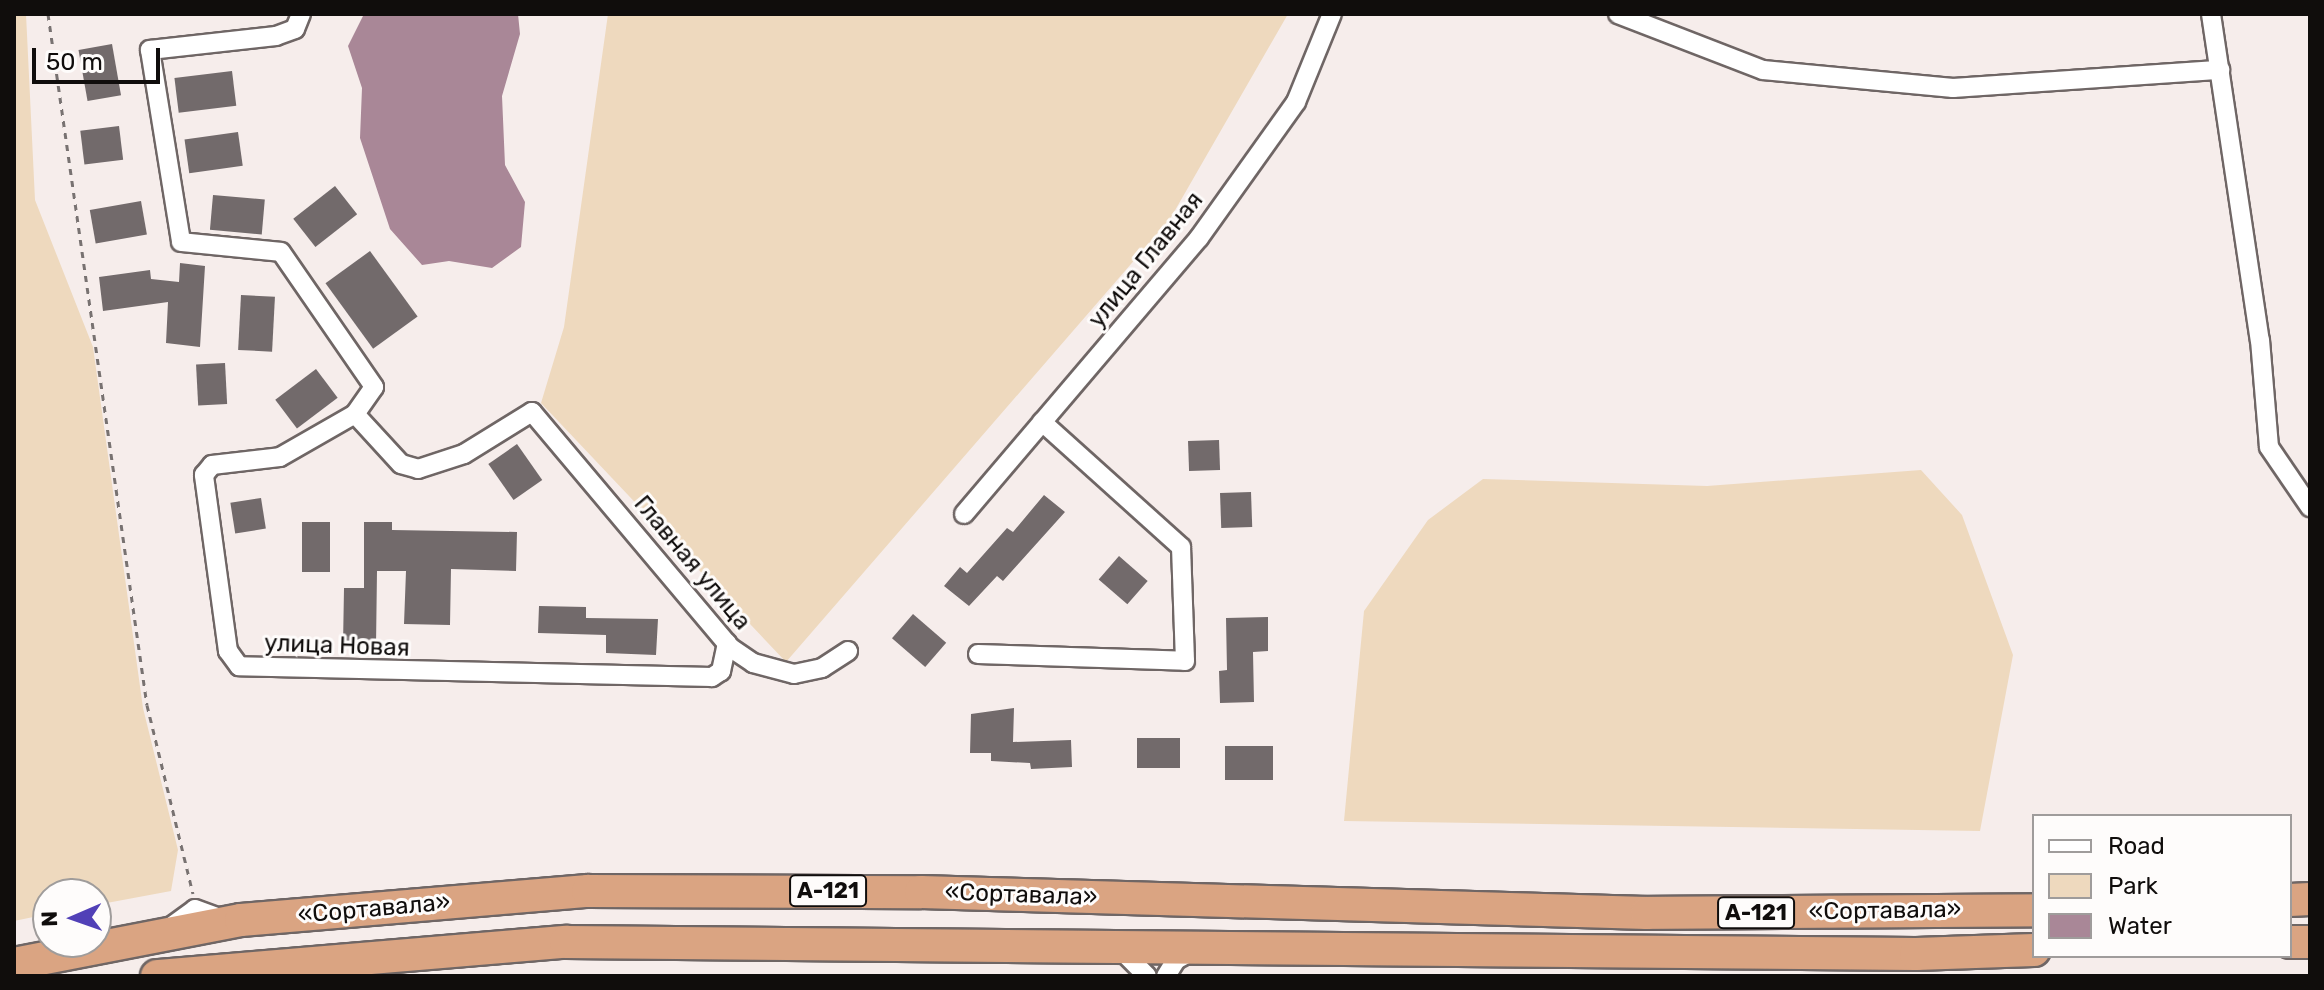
<!DOCTYPE html>
<html>
<head>
<meta charset="utf-8">
<style>
	body { margin:0 }
	#map { position:relative; width:2324px; height:990px; overflow:hidden; background:#f6edeb; font-family:Rubik,sans-serif }
	div>[style] { position:absolute }
	.green>* { inset:0; background:#eed9be }
	.water>* { inset:0; background:#a98797 }
	.building>* { inset:0; background:#726a6b; transform-origin:0 0 }
	.path>* { height:3px; margin-top:-1.5px; transform-origin:0; background:repeating-linear-gradient(90deg,#787271 0 6px,transparent 0 12px) }
	.roads { filter:drop-shadow(2px 0 #6f6665) drop-shadow(-2px 0 #6f6665) drop-shadow(0 2px #6f6665) drop-shadow(0 -2px #6f6665) }
	.minor>* { height:18px; margin:-9px; padding:0 9px; transform-origin:9px; border-radius:9px; background:#fff }
	.trunk>* { height:32px; margin:-16px; padding:0 16px; transform-origin:16px; border-radius:16px; background:#daa482 }
	span { translate:-50% -50%; white-space:nowrap; text-align:center; line-height:1.15; -webkit-text-stroke:6px #fefcfb; paint-order:stroke }
	.shield-label span { padding:2px 6px; background:#fefcfb; border:2px solid; border-radius:6px; -webkit-text-stroke-width:0 }
	.shield-label { font-size:22px; color:#100d0c; font-weight:700 }
	.street-label { font-size:24px; color:#100d0c }
	.frame { position:absolute; inset:0; border:16px solid #100d0c; pointer-events:none }
	.legend { position:absolute; left:2032px; top:814px; width:260px; height:144px; box-sizing:border-box; background:#fefcfb; border:2px solid #9f9c9b; margin:0; padding:10px 14px; list-style:none; font-size:24px; color:#100d0c }
	.legend li { display:flex; align-items:center; gap:16px; height:40px }
	.legend b { width:40px; border:2px solid #9f9c9b }
	.north { position:absolute; left:32px; top:878px; width:80px; height:80px; box-sizing:border-box; background:#fefcfb; border:2px solid #9f9c9b; border-radius:50%; rotate:268deg; font-size:22px; font-weight:700; line-height:32px; text-align:center; color:#100d0c }
	.north::after { content:''; display:block; margin:auto; width:28px; height:36px; background:#5140b7; clip-path:polygon(50% 0,100% 100%,50% 72%,0 100%) }
	.scale { position:absolute; left:32px; top:48px; width:128px; height:36px; box-sizing:border-box; border:4px solid #100d0c; border-top:0; padding-left:10px; font-size:24px; line-height:28px; white-space:nowrap; color:#100d0c; -webkit-text-stroke:6px #fefcfb; paint-order:stroke }
</style>
</head>
<body>
<div id="map">
	<div class="green">
		<div style="clip-path:polygon(14px 14px,26px 14px,35px 200px,93px 347px,143px 708px,178px 850px,171px 891px,96px 905px,96px 894px,48px 894px,48px 914px,14px 921px)"></div>
		<div style="clip-path:polygon(608px 14px,1288px 14px,1170px 219px,786px 662px,541px 403px,564px 327px)"></div>
		<div style="clip-path:polygon(1921px 470px,1962px 515px,2013px 655px,1980px 831px,1344px 821px,1364px 611px,1428px 520px,1483px 479px,1707px 486px)"></div>
	</div>
	<div class="water">
		<div style="clip-path:polygon(364px 14px,518px 14px,520px 34px,502px 96px,505px 165px,525px 202px,521px 247px,492px 268px,449px 261px,422px 265px,390px 229px,360px 138px,362px 88px,348px 46px)"></div>
	</div>
	<div class="building">
		<div style="left:112px;top:44px;width:52px;height:34px;rotate:80deg"></div>
		<div style="left:232px;top:71px;width:35px;height:58px;rotate:83deg"></div>
		<div style="left:119px;top:126px;width:34px;height:39px;rotate:83deg"></div>
		<div style="left:238px;top:132px;width:34px;height:54px;rotate:82deg"></div>
		<div style="left:335px;top:186px;width:36px;height:53px;rotate:52deg"></div>
		<div style="left:213px;top:195px;width:52px;height:35px;rotate:5deg"></div>
		<div style="left:141px;top:201px;width:34px;height:52px;rotate:80deg"></div>
		<div style="left:370px;top:251px;width:81px;height:55px;rotate:54deg"></div>
		<div style="clip-path:polygon(180px 263px,205px 266px,200px 347px,166px 343px,168px 302px,103px 311px,99px 277px,150px 270px,151px 279px,179px 282px)"></div>
		<div style="left:241px;top:295px;width:34px;height:55px;rotate:3deg"></div>
		<div style="left:225px;top:363px;width:41px;height:29px;rotate:87deg"></div>
		<div style="left:316px;top:369px;width:36px;height:51px;rotate:53deg"></div>
		<div style="left:1219px;top:440px;width:30px;height:31px;rotate:88deg"></div>
		<div style="left:517px;top:444px;width:44px;height:35px;rotate:55deg"></div>
		<div style="left:1251px;top:492px;width:35px;height:31px;rotate:88deg"></div>
		<div style="clip-path:polygon(1044px 495px,1065px 512px,1003px 581px,997px 576px,969px 606px,944px 586px,960px 567px,967px 573px,1007px 528px,1013px 532px)"></div>
		<div style="left:261px;top:498px;width:31px;height:31px;rotate:81deg"></div>
		<div style="left:302px;top:522px;width:28px;height:50px"></div>
		<div style="clip-path:polygon(364px 522px,392px 522px,392px 530px,517px 532px,516px 571px,451px 569px,450px 625px,404px 624px,406px 571px,377px 571px,376px 646px,343px 645px,344px 588px,364px 588px)"></div>
		<div style="left:1119px;top:556px;width:38px;height:31px;rotate:41deg"></div>
		<div style="clip-path:polygon(539px 606px,586px 607px,586px 618px,658px 619px,656px 655px,606px 653px,606px 635px,538px 633px)"></div>
		<div style="left:913px;top:614px;width:44px;height:32px;rotate:41deg"></div>
		<div style="clip-path:polygon(1268px 617px,1268px 651px,1253px 652px,1254px 702px,1220px 703px,1219px 671px,1227px 670px,1226px 618px)"></div>
		<div style="clip-path:polygon(1014px 708px,1013px 742px,1071px 740px,1072px 767px,1031px 769px,1030px 763px,991px 761px,991px 753px,970px 753px,971px 714px)"></div>
		<div style="left:1180px;top:738px;width:30px;height:43px;rotate:90deg"></div>
		<div style="left:1225px;top:746px;width:48px;height:34px"></div>
	</div>
	<div class="path">
		<div style="left:48px;top:14px;width:698px;rotate:81.85deg"></div>
		<div style="left:147px;top:705px;width:194px;rotate:76.3deg"></div>
	</div>
	<div class="roads">
		<div class="minor">
			<div style="left:301px;top:14px;width:16px;rotate:112deg"></div>
			<div style="left:295px;top:29px;width:20px;rotate:160deg"></div>
			<div style="left:276px;top:36px;width:127px;rotate:173.7deg"></div>
			<div style="left:150px;top:50px;width:194px;rotate:80.8deg"></div>
			<div style="left:181px;top:242px;width:100px;rotate:5.7deg"></div>
			<div style="left:281px;top:252px;width:164px;rotate:55.4deg"></div>
			<div style="left:374px;top:387px;width:33px;rotate:125deg"></div>
			<div style="left:1618px;top:14px;width:155px;rotate:21.1deg"></div>
			<div style="left:1763px;top:70px;width:191px;rotate:5.4deg"></div>
			<div style="left:1953px;top:88px;width:268px;rotate:-3.9deg"></div>
			<div style="left:2211px;top:14px;width:330px;rotate:81.5deg"></div>
			<div style="left:2260px;top:340px;width:107px;rotate:85.2deg"></div>
			<div style="left:2269px;top:447px;width:73px;rotate:55.7deg"></div>
			<div style="left:964px;top:514px;width:362px;rotate:-49.6deg"></div>
			<div style="left:1199px;top:238px;width:167px;rotate:-54.5deg"></div>
			<div style="left:1296px;top:102px;width:95px;rotate:-67.8deg"></div>
			<div style="left:727px;top:643px;width:29px;rotate:102deg"></div>
			<div style="left:721px;top:671px;width:11px;rotate:146deg"></div>
			<div style="left:712px;top:677px;width:473px;rotate:-178.7deg"></div>
			<div style="left:239px;top:666px;width:19px;rotate:-126deg"></div>
			<div style="left:228px;top:651px;width:178px;rotate:-97.8deg"></div>
			<div style="left:204px;top:475px;width:13px;rotate:-51deg"></div>
			<div style="left:212px;top:465px;width:68px;rotate:-6.7deg"></div>
			<div style="left:280px;top:457px;width:86px;rotate:-29.8deg"></div>
			<div style="left:355px;top:414px;width:68px;rotate:47.4deg"></div>
			<div style="left:401px;top:464px;width:18px;rotate:16deg"></div>
			<div style="left:418px;top:469px;width:48px;rotate:-18.1deg"></div>
			<div style="left:464px;top:454px;width:80px;rotate:-31.7deg"></div>
			<div style="left:532px;top:412px;width:309px;rotate:49.9deg"></div>
			<div style="left:731px;top:648px;width:27px;rotate:34deg"></div>
			<div style="left:753px;top:663px;width:42px;rotate:15deg"></div>
			<div style="left:794px;top:674px;width:29px;rotate:-12deg"></div>
			<div style="left:822px;top:668px;width:31px;rotate:-33deg"></div>
			<div style="left:978px;top:654px;width:207px;rotate:1.9deg"></div>
			<div style="left:1185px;top:661px;width:114px;rotate:-92deg"></div>
			<div style="left:1181px;top:547px;width:187px;rotate:-138deg"></div>
			<div style="left:169px;top:928px;width:32px;rotate:-36deg"></div>
			<div style="left:195px;top:909px;width:29px;rotate:20deg"></div>
			<div style="left:1120px;top:949px;width:38px;rotate:45deg"></div>
			<div style="left:1166px;top:976px;width:19px;rotate:-58deg"></div>
			<div style="left:1176px;top:960px;width:18px;rotate:-29deg"></div>
		</div>
		<div class="trunk">
			<div style="left:2290px;top:900px;width:20px;rotate:-3deg"></div>
			<div style="left:2290px;top:942px;width:20px"></div>
			<div style="left:14px;top:964px;width:231px;rotate:-11deg"></div>
			<div style="left:241px;top:920px;width:348px;rotate:-4.8deg"></div>
			<div style="left:588px;top:891px;width:333px;rotate:0.2deg"></div>
			<div style="left:921px;top:892px;width:726px;rotate:1.66deg"></div>
			<div style="left:1647px;top:913px;width:387px;rotate:-0.4deg"></div>
			<div style="left:157px;top:976px;width:410px;rotate:-4.8deg"></div>
			<div style="left:566px;top:942px;width:1350px;rotate:0.51deg"></div>
			<div style="left:1916px;top:954px;width:118px;rotate:-1.9deg"></div>
		</div>
	</div>
	<div class="shield-label">
		<span style="left:828px;top:891px">А-121</span>
		<span style="left:1756px;top:913px">А-121</span>
	</div>
	<div class="street-label">
		<span style="left:1146px;top:260px;rotate:-51deg">улица Главная</span>
		<span style="left:692px;top:563px;rotate:50deg">Главная улица</span>
		<span style="left:337px;top:646px;rotate:2deg">улица Новая</span>
		<span style="left:1021px;top:895px;rotate:2deg">«Сортавала»</span>
		<span style="left:374px;top:909px;rotate:-5deg">«Сортавала»</span>
		<span style="left:1885px;top:911px;rotate:-1deg">«Сортавала»</span>
	</div>
	<div class="frame"></div>
	<ul class="legend">
	<li><b style="height:10px;background:#fff"></b>Road</li>
	<li><b style="height:22px;background:#eed9be"></b>Park</li>
	<li><b style="height:22px;background:#a98797"></b>Water</li>
	</ul>
	<div class="north">N</div>
	<div class="scale">50 m</div>
</div>
</body>
</html>
